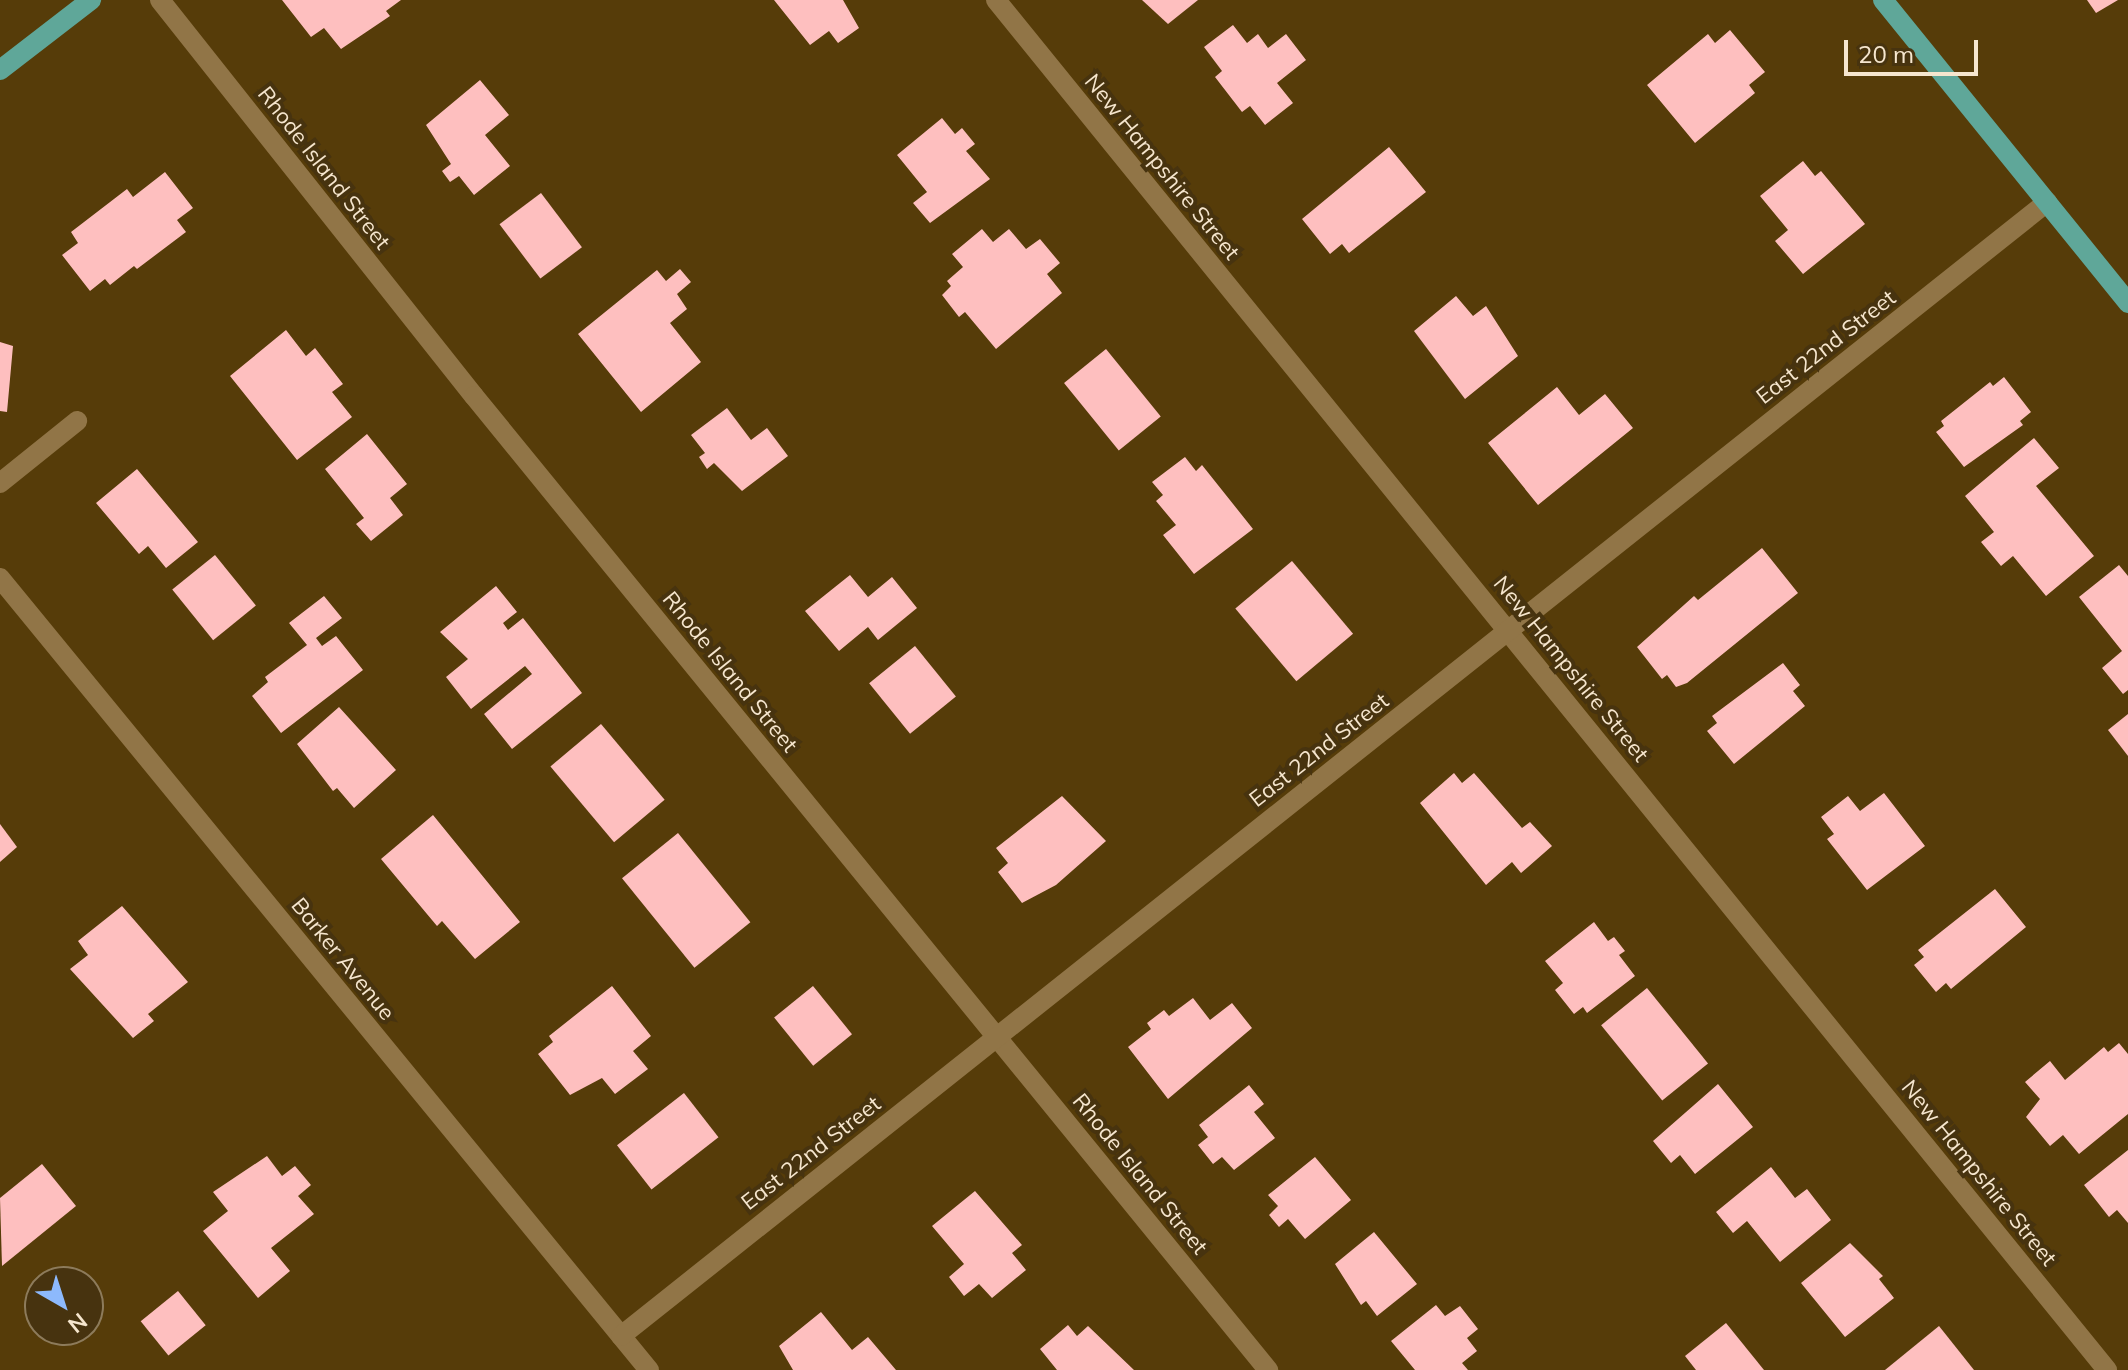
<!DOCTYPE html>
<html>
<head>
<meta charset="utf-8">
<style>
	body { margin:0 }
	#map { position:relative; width:2128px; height:1370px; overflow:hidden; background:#563c09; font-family:Mulish,sans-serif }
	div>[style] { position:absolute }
	.building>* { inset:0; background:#febfbf; transform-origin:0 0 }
	.minor>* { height:20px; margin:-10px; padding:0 10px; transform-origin:10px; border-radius:10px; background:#917547 }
	.major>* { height:20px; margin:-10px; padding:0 10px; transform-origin:10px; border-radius:10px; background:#5fa799 }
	span { translate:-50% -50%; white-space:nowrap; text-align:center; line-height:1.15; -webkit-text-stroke:8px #47330f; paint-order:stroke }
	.street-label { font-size:22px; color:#f6e6ce }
	.north { position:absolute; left:24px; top:1266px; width:80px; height:80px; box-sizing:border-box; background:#47330f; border:2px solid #8d7b5b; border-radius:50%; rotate:141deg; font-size:22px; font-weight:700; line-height:32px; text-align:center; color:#f6e6ce }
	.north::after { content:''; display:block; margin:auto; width:28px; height:36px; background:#8db9fc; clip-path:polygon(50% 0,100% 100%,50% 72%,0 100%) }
	.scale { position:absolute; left:1844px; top:40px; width:134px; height:36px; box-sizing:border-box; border:4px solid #f6e6ce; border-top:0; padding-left:10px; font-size:24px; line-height:28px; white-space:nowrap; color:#f6e6ce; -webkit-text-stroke:6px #47330f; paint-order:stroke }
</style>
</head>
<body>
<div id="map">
	<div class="building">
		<div style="clip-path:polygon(282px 0,401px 0,386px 11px,390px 16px,341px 49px,324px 28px,311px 37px)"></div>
		<div style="clip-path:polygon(774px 0,843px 0,859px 28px,838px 43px,829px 31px,810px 45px)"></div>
		<div style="clip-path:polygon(1142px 0,1198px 0,1168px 24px)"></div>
		<div style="clip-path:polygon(2087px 0,2118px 0,2096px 13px)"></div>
		<div style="clip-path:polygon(1233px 25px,1247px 43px,1258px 34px,1268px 48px,1286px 34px,1306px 60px,1277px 83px,1293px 103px,1265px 125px,1250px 106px,1242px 112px,1215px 77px,1222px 71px,1204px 47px)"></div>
		<div style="clip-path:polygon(1730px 30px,1765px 72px,1749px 85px,1755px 93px,1695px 143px,1647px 85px,1708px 34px,1715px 43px)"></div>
		<div style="clip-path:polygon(480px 80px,509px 115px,485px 135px,510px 166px,474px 195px,459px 176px,450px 182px,442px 171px,451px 164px,426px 125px)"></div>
		<div style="clip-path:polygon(942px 118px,955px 134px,962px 128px,975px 144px,966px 151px,990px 179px,930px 223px,913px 203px,927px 192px,897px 155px)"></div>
		<div style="clip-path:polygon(1389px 147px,1426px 192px,1349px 253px,1342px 244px,1330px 254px,1302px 219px)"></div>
		<div style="clip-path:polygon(1803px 161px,1815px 176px,1821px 171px,1865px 224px,1803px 274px,1775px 241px,1788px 230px,1760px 196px)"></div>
		<div style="clip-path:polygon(165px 172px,193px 208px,177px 220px,186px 232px,137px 269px,134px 266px,110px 285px,105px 279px,90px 291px,62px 255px,78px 243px,71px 232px,127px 189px,133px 197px)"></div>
		<div style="left:541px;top:193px;width:68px;height:52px;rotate:53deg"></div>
		<div style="clip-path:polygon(982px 229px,993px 242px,1009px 229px,1026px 249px,1040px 239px,1060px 263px,1047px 274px,1062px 293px,996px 349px,965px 312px,959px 317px,942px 295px,951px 286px,947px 281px,963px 267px,952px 254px)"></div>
		<div style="clip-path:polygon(680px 269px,691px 282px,677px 294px,687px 309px,670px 323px,701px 362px,641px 412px,578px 334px,657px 270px,666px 281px)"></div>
		<div style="clip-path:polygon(1456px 296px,1473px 316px,1486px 306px,1518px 356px,1465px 399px,1414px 331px)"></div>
		<div style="clip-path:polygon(286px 330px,306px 356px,315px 348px,343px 384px,332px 392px,352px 417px,297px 460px,230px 376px)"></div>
		<div style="clip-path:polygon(0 342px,13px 346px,7px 412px,0 411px)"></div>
		<div style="left:1106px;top:349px;width:87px;height:54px;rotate:51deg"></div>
		<div style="clip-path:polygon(2004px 377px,2031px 412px,2020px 421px,2023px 425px,1964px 467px,1936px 432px,1944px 426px,1941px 421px,1990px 382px,1993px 386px)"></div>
		<div style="clip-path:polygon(1557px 387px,1579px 415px,1605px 394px,1633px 428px,1538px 505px,1488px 443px)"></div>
		<div style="clip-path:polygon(727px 408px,751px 440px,767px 428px,788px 456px,742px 491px,714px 463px,707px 469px,699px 457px,705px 453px,691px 435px)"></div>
		<div style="clip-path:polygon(367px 434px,407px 484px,390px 498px,403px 515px,371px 541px,356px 524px,364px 518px,325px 469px)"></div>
		<div style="clip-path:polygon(2034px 438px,2059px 468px,2036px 486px,2094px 556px,2046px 596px,2013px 556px,2001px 566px,1981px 542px,1994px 532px,1965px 496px)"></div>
		<div style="clip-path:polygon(1185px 457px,1196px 471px,1202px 465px,1253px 529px,1194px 574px,1163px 535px,1176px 525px,1156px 501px,1163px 495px,1152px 482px)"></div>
		<div style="clip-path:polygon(137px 469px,198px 542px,166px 568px,148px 546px,139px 554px,96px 503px)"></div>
		<div style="clip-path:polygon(1762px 548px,1798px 593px,1687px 683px,1676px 687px,1667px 675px,1662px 679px,1637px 647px,1694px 596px,1698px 600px)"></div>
		<div style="left:215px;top:555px;width:65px;height:55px;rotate:51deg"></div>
		<div style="left:1292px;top:561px;width:95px;height:74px;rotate:50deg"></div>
		<div style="clip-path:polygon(2119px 565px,2128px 576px,2128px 690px,2123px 694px,2102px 668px,2122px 651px,2079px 597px)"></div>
		<div style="clip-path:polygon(850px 575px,868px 597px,892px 577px,917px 608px,878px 640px,868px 627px,839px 651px,805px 611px)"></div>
		<div style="clip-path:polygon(496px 586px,517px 612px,503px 623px,508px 630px,523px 618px,582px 693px,512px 749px,484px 714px,532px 674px,525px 666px,471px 709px,446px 677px,468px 659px,440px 632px)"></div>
		<div style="clip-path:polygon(324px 596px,342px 618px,316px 638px,322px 646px,336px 636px,363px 670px,281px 733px,252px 696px,268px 682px,265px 677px,307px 645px,289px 623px)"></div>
		<div style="left:915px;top:646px;width:65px;height:59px;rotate:51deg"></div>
		<div style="clip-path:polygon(1783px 663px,1800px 685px,1793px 691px,1805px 706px,1734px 764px,1707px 731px,1717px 723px,1712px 716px)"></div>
		<div style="clip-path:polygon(339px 707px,396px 770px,354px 808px,337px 788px,333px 791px,297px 744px)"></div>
		<div style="clip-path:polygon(2128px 714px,2128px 756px,2108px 730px)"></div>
		<div style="left:601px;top:724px;width:99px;height:66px;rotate:50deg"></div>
		<div style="clip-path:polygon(1454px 773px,1462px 783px,1474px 773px,1522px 828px,1530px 822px,1552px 846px,1521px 873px,1512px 862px,1486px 885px,1420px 803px)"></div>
		<div style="clip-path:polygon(1884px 793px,1925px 846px,1867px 890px,1827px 839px,1834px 834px,1821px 817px,1848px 796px,1860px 811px)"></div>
		<div style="clip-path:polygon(1062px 796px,1106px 841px,1056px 885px,1022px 903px,998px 872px,1008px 863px,996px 848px)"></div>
		<div style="clip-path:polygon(433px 815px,520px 922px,475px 959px,442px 921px,437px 926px,381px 859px)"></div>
		<div style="clip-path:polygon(0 824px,17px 847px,0 862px)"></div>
		<div style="left:678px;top:833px;width:115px;height:72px;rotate:51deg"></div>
		<div style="clip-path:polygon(1995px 889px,2026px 927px,1951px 989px,1946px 983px,1936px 992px,1914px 965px,1924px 957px,1918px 950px)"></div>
		<div style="clip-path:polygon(122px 906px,188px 982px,148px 1014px,154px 1021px,133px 1038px,70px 969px,88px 955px,78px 941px)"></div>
		<div style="clip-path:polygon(1594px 922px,1608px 941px,1614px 937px,1625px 951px,1619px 955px,1635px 976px,1587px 1013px,1583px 1007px,1574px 1014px,1555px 990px,1563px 983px,1545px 961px)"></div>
		<div style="clip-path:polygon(612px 986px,651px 1036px,633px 1051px,648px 1069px,615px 1094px,602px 1078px,570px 1095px,538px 1054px,553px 1042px,549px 1036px)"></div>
		<div style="left:813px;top:986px;width:62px;height:50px;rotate:51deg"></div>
		<div style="left:1647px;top:988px;width:97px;height:59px;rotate:51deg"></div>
		<div style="clip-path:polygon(1193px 998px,1210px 1020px,1232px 1003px,1252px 1028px,1168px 1099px,1128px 1047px,1151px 1029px,1147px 1023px,1164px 1010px,1169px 1016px)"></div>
		<div style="clip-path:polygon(2119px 1043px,2128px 1054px,2128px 1114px,2079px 1154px,2063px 1135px,2050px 1146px,2026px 1117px,2040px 1099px,2025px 1082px,2050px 1061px,2065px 1080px,2104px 1047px,2108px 1052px)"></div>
		<div style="clip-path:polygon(1718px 1084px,1753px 1127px,1695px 1174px,1680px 1155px,1671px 1163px,1653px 1141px)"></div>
		<div style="clip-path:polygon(1249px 1085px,1264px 1104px,1254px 1112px,1275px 1138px,1234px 1170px,1222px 1157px,1213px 1164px,1198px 1145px,1208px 1137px,1199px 1125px)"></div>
		<div style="left:684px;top:1093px;width:56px;height:85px;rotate:52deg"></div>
		<div style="clip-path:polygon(2128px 1150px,2128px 1223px,2117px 1210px,2109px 1217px,2084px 1185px)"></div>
		<div style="clip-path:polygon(267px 1156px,282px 1176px,295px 1166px,311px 1185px,298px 1196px,314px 1214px,271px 1248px,290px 1271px,258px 1298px,203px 1231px,228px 1211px,213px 1192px)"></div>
		<div style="clip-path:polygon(1315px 1157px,1351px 1200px,1305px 1239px,1288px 1219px,1279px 1227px,1269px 1215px,1278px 1206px,1268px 1195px)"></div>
		<div style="clip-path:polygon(42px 1164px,76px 1206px,2px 1266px,0 1198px)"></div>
		<div style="clip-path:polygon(1771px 1167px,1795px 1198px,1807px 1189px,1831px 1220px,1780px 1262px,1747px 1221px,1733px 1233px,1716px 1212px)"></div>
		<div style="clip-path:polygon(975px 1191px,1022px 1245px,1012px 1253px,1026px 1270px,992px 1298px,979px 1284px,964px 1296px,949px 1277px,964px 1264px,932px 1226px)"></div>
		<div style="clip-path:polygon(1374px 1232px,1417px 1284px,1377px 1316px,1366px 1301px,1361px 1305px,1335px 1264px)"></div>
		<div style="clip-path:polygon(1850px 1243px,1883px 1276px,1879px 1279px,1894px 1298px,1845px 1337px,1801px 1283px)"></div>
		<div style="left:178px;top:1291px;width:44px;height:48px;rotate:51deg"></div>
		<div style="clip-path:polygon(1436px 1305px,1445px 1316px,1460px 1306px,1478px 1329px,1467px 1338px,1477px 1351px,1462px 1363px,1468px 1370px,1415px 1370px,1391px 1341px)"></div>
		<div style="clip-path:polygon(821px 1312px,852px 1350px,868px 1337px,896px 1370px,793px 1370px,779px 1346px)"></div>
		<div style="clip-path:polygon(1726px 1323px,1764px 1370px,1696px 1370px,1685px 1356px)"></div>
		<div style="clip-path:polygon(1068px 1325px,1077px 1336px,1088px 1326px,1134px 1370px,1057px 1370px,1040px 1349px)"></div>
		<div style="clip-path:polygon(1939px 1326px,1974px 1370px,1885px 1370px)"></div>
	</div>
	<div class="minor">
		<div style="left:160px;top:0;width:505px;rotate:51.59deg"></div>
		<div style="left:474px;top:396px;width:1257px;rotate:50.81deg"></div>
		<div style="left:996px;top:0;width:1764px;rotate:50.96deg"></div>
		<div style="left:0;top:483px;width:99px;rotate:-38.8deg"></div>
		<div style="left:0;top:578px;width:1024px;rotate:50.67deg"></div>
		<div style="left:621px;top:1336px;width:1822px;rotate:-38.49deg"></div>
	</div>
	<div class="major">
		<div style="left:1883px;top:0;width:390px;rotate:51deg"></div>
		<div style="left:0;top:70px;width:115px;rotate:-37.6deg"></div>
	</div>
	<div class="street-label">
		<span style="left:1162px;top:167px;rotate:51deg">New Hampshire Street</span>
		<span style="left:324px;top:168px;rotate:52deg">Rhode Island Street</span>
		<span style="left:1826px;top:347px;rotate:-38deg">East 22nd Street</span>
		<span style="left:1571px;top:669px;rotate:51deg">New Hampshire Street</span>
		<span style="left:730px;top:672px;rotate:51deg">Rhode Island Street</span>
		<span style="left:1319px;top:750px;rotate:-38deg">East 22nd Street</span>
		<span style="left:343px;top:959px;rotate:51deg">Barker Avenue</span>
		<span style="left:811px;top:1153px;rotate:-38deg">East 22nd Street</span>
		<span style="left:1979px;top:1173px;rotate:51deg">New Hampshire Street</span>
		<span style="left:1140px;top:1174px;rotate:51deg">Rhode Island Street</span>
	</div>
	<div class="north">N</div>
	<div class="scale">20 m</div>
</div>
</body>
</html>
